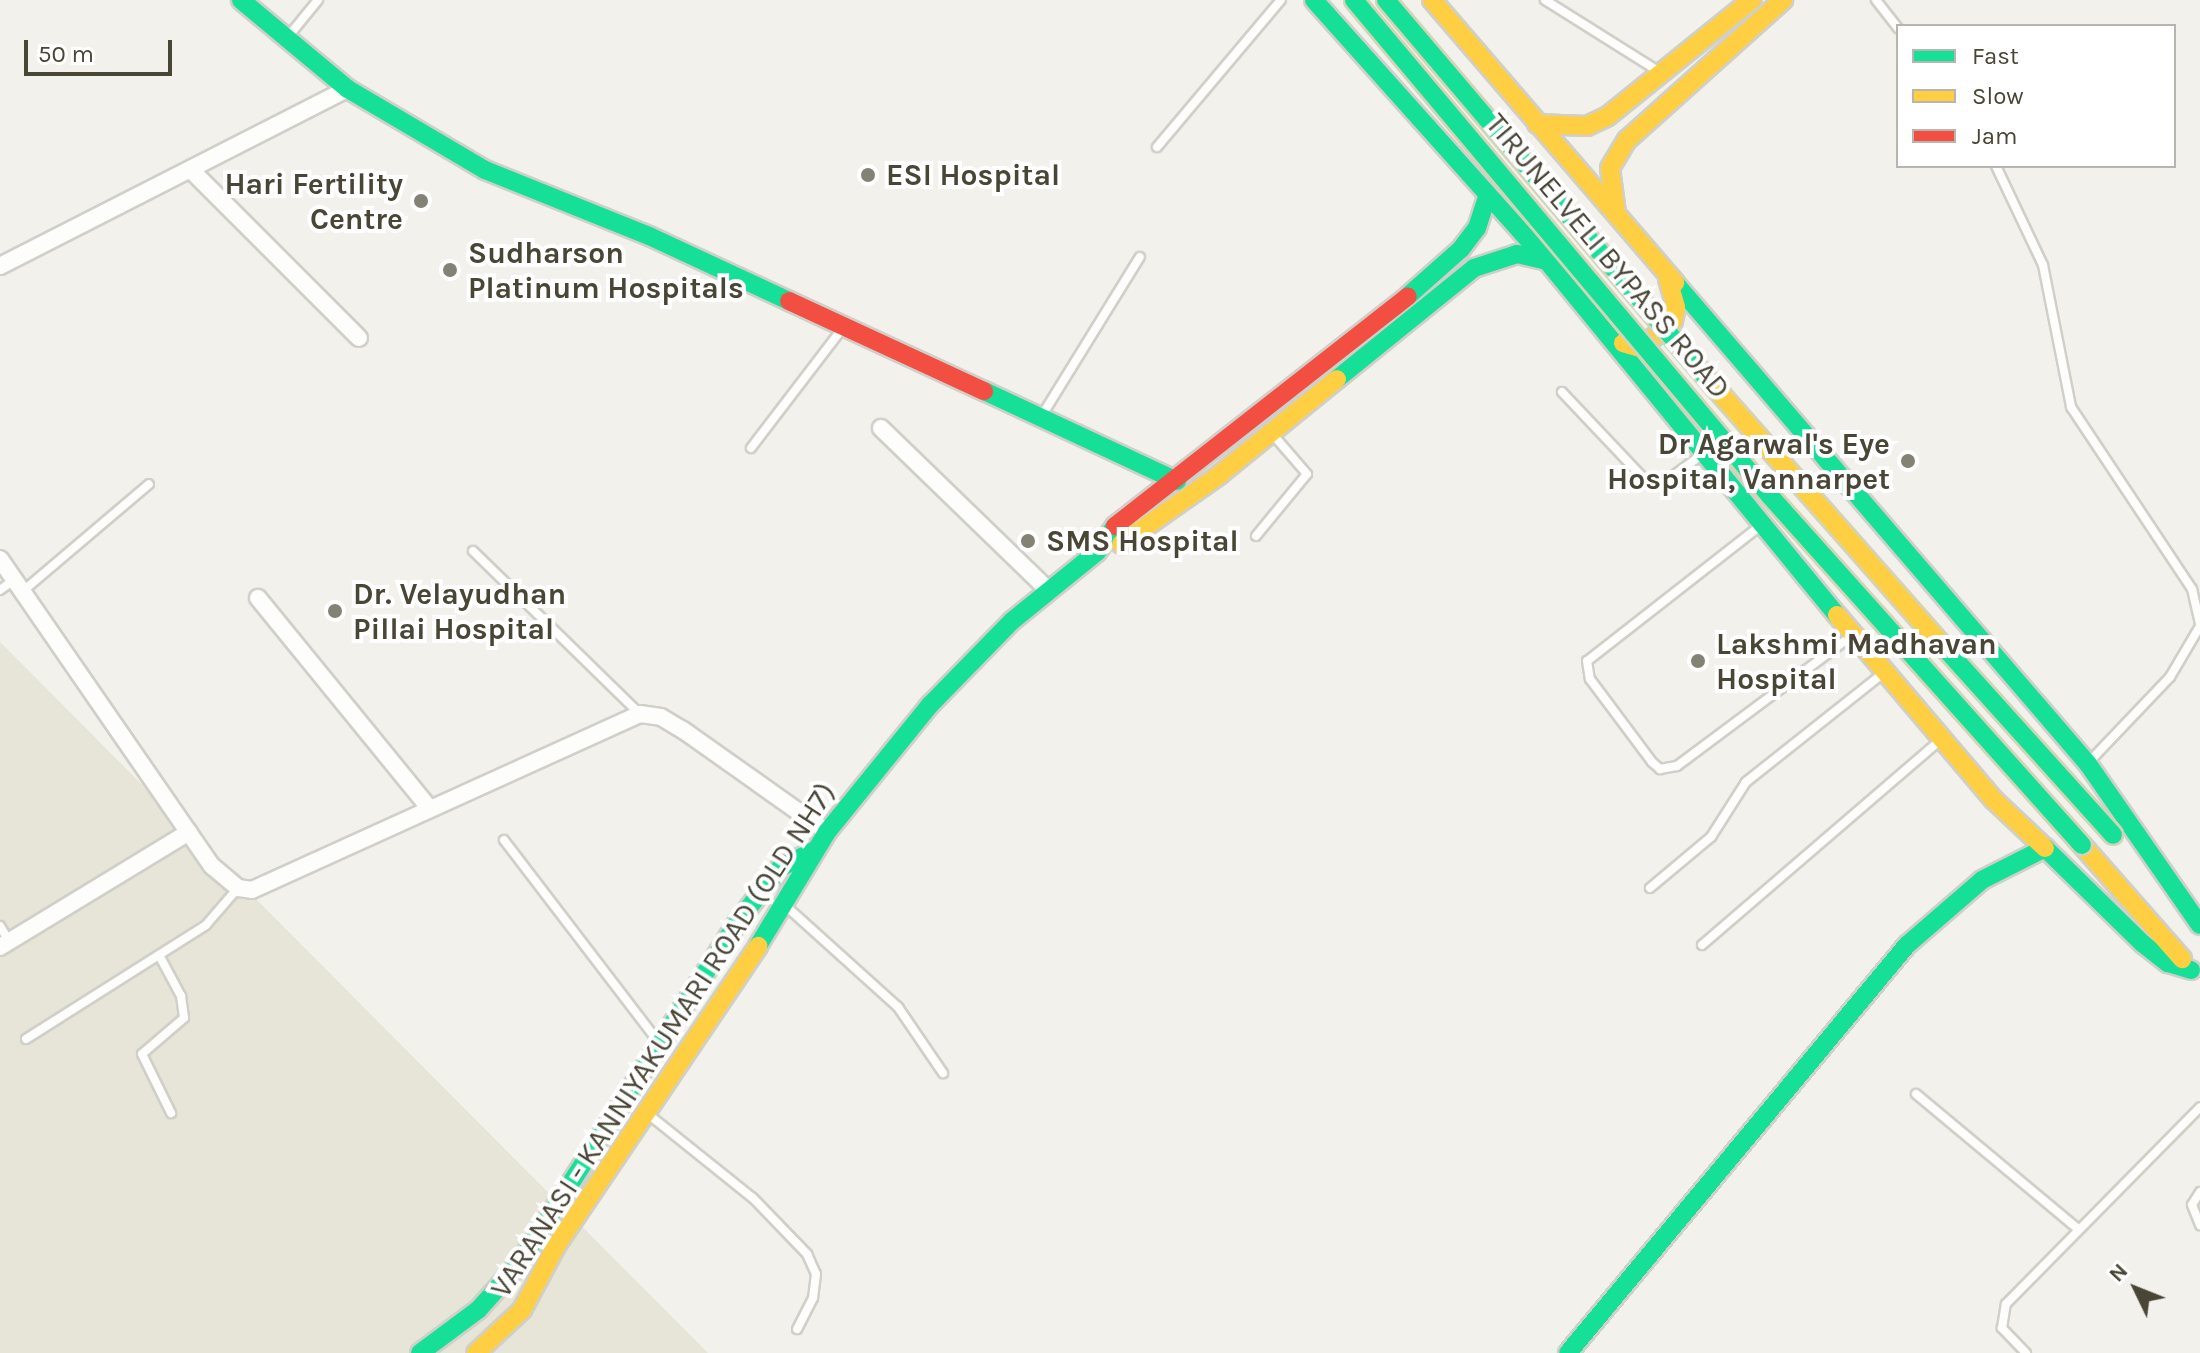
<!DOCTYPE html>
<html>
<head>
<meta charset="utf-8">
<style>
	body { margin:0 }
	#map { position:relative; width:2200px; height:1353px; overflow:hidden; background:#f2f1eb; font-family:Karla,sans-serif }
	div>[style] { position:absolute }
	.residential>* { inset:0; background:#e6e5d8 }
	.roads { filter:drop-shadow(2px 0 #d0cfc8) drop-shadow(-2px 0 #d0cfc8) drop-shadow(0 2px #d0cfc8) drop-shadow(0 -2px #d0cfc8) }
	.lane>* { height:8px; margin:-4px; padding:0 4px; transform-origin:4px; border-radius:4px; background:#fdfdfc }
	.street>* { height:16px; margin:-8px; padding:0 8px; transform-origin:8px; border-radius:8px; background:#fdfdfc }
	.fast>* { height:18px; margin:-9px; padding:0 9px; transform-origin:9px; border-radius:9px; background:#16e098 }
	.slow>* { height:18px; margin:-9px; padding:0 9px; transform-origin:9px; border-radius:9px; background:#ffcf43 }
	.jam>* { height:18px; margin:-9px; padding:0 9px; transform-origin:9px; border-radius:9px; background:#f24e42 }
	.bridges { filter:drop-shadow(2px 0 #d5d3b7) drop-shadow(-2px 0 #d5d3b7) drop-shadow(0 2px #d5d3b7) drop-shadow(0 -2px #d5d3b7) }
	.fast-bridge>* { height:18px; margin:-9px; padding:0 9px; transform-origin:9px; border-radius:9px; background:#16e098 }
	.slow-bridge>* { height:18px; margin:-9px; padding:0 9px; transform-origin:9px; border-radius:9px; background:#ffcf43 }
	.dots>* { width:22px; height:22px; translate:-50% -50%; box-sizing:border-box; border:4px solid #fff; border-radius:50% }
	span { translate:-50% -50%; white-space:nowrap; text-align:center; line-height:1.15; -webkit-text-stroke:8px #fff; paint-order:stroke }
	.poi-label { font-size:30px; color:#494636; font-weight:700 }
	.left { translate:0 -50%; text-align:left }
	.right { translate:-100% -50%; text-align:right }
	.street-label { font-size:30px; color:#494636 }
	.legend { position:absolute; left:1896px; top:24px; width:280px; height:144px; box-sizing:border-box; background:#fff; border:2px solid #b6b5af; margin:0; padding:10px 14px; list-style:none; font-size:24px; color:#494636 }
	.legend li { display:flex; align-items:center; gap:16px; height:40px }
	.legend b { width:40px; border:2px solid #b6b5af }
	.north { position:absolute; left:2096px; top:1249px; width:80px; height:80px; -webkit-text-stroke:6px #fff; paint-order:stroke; rotate:313deg; font-size:22px; font-weight:700; line-height:32px; text-align:center; color:#494636 }
	.north::after { content:''; display:block; margin:auto; width:28px; height:36px; background:#494636; clip-path:polygon(50% 0,100% 100%,50% 72%,0 100%) }
	.scale { position:absolute; left:24px; top:40px; width:148px; height:36px; box-sizing:border-box; border:4px solid #494636; border-top:0; padding-left:10px; font-size:24px; line-height:28px; white-space:nowrap; color:#494636; -webkit-text-stroke:6px #fff; paint-order:stroke }
</style>
</head>
<body>
<div id="map">
	<div class="residential">
		<div style="clip-path:polygon(0 642px,708px 1353px,0 1353px)"></div>
	</div>
	<div class="roads">
		<div class="lane">
			<div style="left:1545px;top:0;width:133px;rotate:32.1deg"></div>
			<div style="left:1876px;top:0;width:36px;rotate:52deg"></div>
			<div style="left:287px;top:38px;width:49px;rotate:-50.8deg"></div>
			<div style="left:1157px;top:147px;width:192px;rotate:-49.9deg"></div>
			<div style="left:1996px;top:166px;width:110px;rotate:64.6deg"></div>
			<div style="left:2043px;top:265px;width:145px;rotate:78.8deg"></div>
			<div style="left:2071px;top:407px;width:219px;rotate:56.4deg"></div>
			<div style="left:2192px;top:589px;width:35px;rotate:77deg"></div>
			<div style="left:1562px;top:392px;width:128px;rotate:46.6deg"></div>
			<div style="left:1650px;top:485px;width:15px;rotate:-11deg"></div>
			<div style="left:1665px;top:482px;width:44px;rotate:-36.6deg"></div>
			<div style="left:1041px;top:417px;width:188px;rotate:-58.3deg"></div>
			<div style="left:751px;top:448px;width:150px;rotate:-52.6deg"></div>
			<div style="left:1760px;top:526px;width:219px;rotate:142deg"></div>
			<div style="left:1587px;top:661px;width:18px;rotate:81deg"></div>
			<div style="left:1590px;top:679px;width:104px;rotate:53.2deg"></div>
			<div style="left:1652px;top:762px;width:11px;rotate:41deg"></div>
			<div style="left:1660px;top:769px;width:17px;rotate:-10deg"></div>
			<div style="left:1677px;top:766px;width:216px;rotate:-36.7deg"></div>
			<div style="left:1256px;top:536px;width:80px;rotate:-50.6deg"></div>
			<div style="left:1307px;top:474px;width:49px;rotate:-130.9deg"></div>
			<div style="left:473px;top:551px;width:233px;rotate:44.3deg"></div>
			<div style="left:0;top:590px;width:17px;rotate:-36deg"></div>
			<div style="left:23px;top:591px;width:165px;rotate:-40.3deg"></div>
			<div style="left:2090px;top:761px;width:116px;rotate:-46.4deg"></div>
			<div style="left:2170px;top:677px;width:59px;rotate:-59.5deg"></div>
			<div style="left:504px;top:840px;width:252px;rotate:52.6deg"></div>
			<div style="left:1650px;top:888px;width:80px;rotate:-39.9deg"></div>
			<div style="left:1711px;top:837px;width:65px;rotate:-57.5deg"></div>
			<div style="left:1746px;top:782px;width:172px;rotate:-38.4deg"></div>
			<div style="left:788px;top:908px;width:148px;rotate:42deg"></div>
			<div style="left:898px;top:1007px;width:80px;rotate:55.7deg"></div>
			<div style="left:0;top:926px;width:17px;rotate:59deg"></div>
			<div style="left:1702px;top:945px;width:311px;rotate:-40.7deg"></div>
			<div style="left:159px;top:955px;width:47px;rotate:61.8deg"></div>
			<div style="left:181px;top:996px;width:22px;rotate:82deg"></div>
			<div style="left:184px;top:1018px;width:55px;rotate:139.4deg"></div>
			<div style="left:142px;top:1054px;width:66px;rotate:63.8deg"></div>
			<div style="left:26px;top:1039px;width:213px;rotate:-32.3deg"></div>
			<div style="left:206px;top:925px;width:49px;rotate:-49.1deg"></div>
			<div style="left:1916px;top:1094px;width:209px;rotate:39.8deg"></div>
			<div style="left:648px;top:1114px;width:134px;rotate:38.7deg"></div>
			<div style="left:753px;top:1198px;width:78px;rotate:46deg"></div>
			<div style="left:807px;top:1254px;width:22px;rotate:66deg"></div>
			<div style="left:816px;top:1274px;width:24px;rotate:97deg"></div>
			<div style="left:813px;top:1298px;width:35px;rotate:117deg"></div>
			<div style="left:2200px;top:1192px;width:15px;rotate:122deg"></div>
			<div style="left:2192px;top:1205px;width:22px;rotate:68deg"></div>
			<div style="left:2026px;top:1353px;width:35px;rotate:-134deg"></div>
			<div style="left:2002px;top:1328px;width:24px;rotate:-81deg"></div>
			<div style="left:2006px;top:1304px;width:276px;rotate:-45.4deg"></div>
		</div>
		<div class="street">
			<div style="left:192px;top:171px;width:236px;rotate:45deg"></div>
			<div style="left:0;top:266px;width:390px;rotate:-27deg"></div>
			<div style="left:881px;top:428px;width:234px;rotate:44.1deg"></div>
			<div style="left:0;top:559px;width:373px;rotate:55.4deg"></div>
			<div style="left:212px;top:866px;width:34px;rotate:40deg"></div>
			<div style="left:238px;top:888px;width:14px;rotate:8deg"></div>
			<div style="left:252px;top:890px;width:426px;rotate:-24.4deg"></div>
			<div style="left:640px;top:714px;width:21px;rotate:8deg"></div>
			<div style="left:661px;top:717px;width:26px;rotate:31deg"></div>
			<div style="left:683px;top:730px;width:176px;rotate:35.3deg"></div>
			<div style="left:258px;top:598px;width:271px;rotate:50.8deg"></div>
			<div style="left:0;top:947px;width:221px;rotate:-31.3deg"></div>
		</div>
		<div class="fast">
			<div style="left:241px;top:0;width:139px;rotate:39.8deg"></div>
			<div style="left:348px;top:89px;width:159px;rotate:30.6deg"></div>
			<div style="left:485px;top:170px;width:177px;rotate:21.9deg"></div>
			<div style="left:649px;top:236px;width:154px;rotate:24.9deg"></div>
			<div style="left:1314px;top:0;width:350px;rotate:48.2deg"></div>
			<div style="left:1547px;top:261px;width:458px;rotate:50.7deg"></div>
			<div style="left:1675px;top:283px;width:634px;rotate:49.35deg"></div>
			<div style="left:2088px;top:764px;width:196px;rotate:55.2deg"></div>
			<div style="left:1408px;top:296px;width:71px;rotate:-41.6deg"></div>
			<div style="left:1461px;top:249px;width:26px;rotate:-53deg"></div>
			<div style="left:1477px;top:228px;width:35px;rotate:-72deg"></div>
			<div style="left:1337px;top:379px;width:176px;rotate:-39deg"></div>
			<div style="left:1474px;top:268px;width:45px;rotate:-18deg"></div>
			<div style="left:1517px;top:254px;width:31px;rotate:13deg"></div>
			<div style="left:984px;top:391px;width:213px;rotate:25deg"></div>
			<div style="left:758px;top:946px;width:133px;rotate:-58.8deg"></div>
			<div style="left:827px;top:832px;width:164px;rotate:-51deg"></div>
			<div style="left:930px;top:705px;width:117px;rotate:-45.7deg"></div>
			<div style="left:1012px;top:621px;width:109px;rotate:-39.1deg"></div>
			<div style="left:1097px;top:552px;width:32px;rotate:-55deg"></div>
			<div style="left:420px;top:1353px;width:72px;rotate:-36.6deg"></div>
			<div style="left:478px;top:1310px;width:62px;rotate:-48.3deg"></div>
			<div style="left:519px;top:1264px;width:408px;rotate:-57.4deg"></div>
			<div style="left:739px;top:920px;width:66px;rotate:-51.7deg"></div>
			<div style="left:780px;top:868px;width:39px;rotate:-27deg"></div>
			<div style="left:1568px;top:1353px;width:530px;rotate:-50.28deg"></div>
			<div style="left:1907px;top:945px;width:99px;rotate:-40.9deg"></div>
			<div style="left:1982px;top:880px;width:71px;rotate:-26.9deg"></div>
			<div style="left:2045px;top:848px;width:136px;rotate:44.4deg"></div>
			<div style="left:2142px;top:943px;width:33px;rotate:38deg"></div>
			<div style="left:2168px;top:963px;width:24px;rotate:17deg"></div>
		</div>
		<div class="slow">
			<div style="left:1432px;top:0;width:373px;rotate:49.3deg"></div>
			<div style="left:1537px;top:124px;width:50px;rotate:2.3deg"></div>
			<div style="left:1587px;top:126px;width:23px;rotate:-25deg"></div>
			<div style="left:1608px;top:116px;width:185px;rotate:-38.9deg"></div>
			<div style="left:1616px;top:213px;width:45px;rotate:-97.6deg"></div>
			<div style="left:1610px;top:168px;width:33px;rotate:-59deg"></div>
			<div style="left:1627px;top:140px;width:210px;rotate:-41.9deg"></div>
			<div style="left:1623px;top:343px;width:19px;rotate:16deg"></div>
			<div style="left:1641px;top:348px;width:42px;rotate:-40.2deg"></div>
			<div style="left:1673px;top:321px;width:14px;rotate:-78deg"></div>
			<div style="left:1676px;top:307px;width:29px;rotate:-106deg"></div>
			<div style="left:1121px;top:544px;width:120px;rotate:-35.1deg"></div>
			<div style="left:1219px;top:475px;width:152px;rotate:-39.1deg"></div>
			<div style="left:1837px;top:615px;width:243px;rotate:49.7deg"></div>
			<div style="left:1994px;top:800px;width:70px;rotate:43.3deg"></div>
			<div style="left:2082px;top:845px;width:152px;rotate:48.7deg"></div>
			<div style="left:476px;top:1353px;width:63px;rotate:-43.1deg"></div>
			<div style="left:522px;top:1310px;width:72px;rotate:-62deg"></div>
			<div style="left:556px;top:1246px;width:362px;rotate:-56deg"></div>
		</div>
		<div class="jam">
			<div style="left:789px;top:301px;width:215px;rotate:24.8deg"></div>
			<div style="left:1115px;top:526px;width:372px;rotate:-38.1deg"></div>
		</div>
	</div>
	<div class="bridges">
		<div class="fast-bridge">
			<div style="left:1354px;top:0;width:647px;rotate:50.01deg"></div>
			<div style="left:1770px;top:496px;width:468px;rotate:48.2deg"></div>
			<div style="left:1386px;top:0;width:502px;rotate:49.68deg"></div>
			<div style="left:1943px;top:646px;width:254px;rotate:48deg"></div>
		</div>
		<div class="slow-bridge">
			<div style="left:1711px;top:383px;width:351px;rotate:48.6deg"></div>
		</div>
	</div>
	<div class="dots">
		<div style="left:868px;top:175px;background:#848275"></div>
		<div style="left:421px;top:201px;background:#848275"></div>
		<div style="left:450px;top:270px;background:#848275"></div>
		<div style="left:1908px;top:461px;background:#848275"></div>
		<div style="left:1028px;top:541px;background:#848275"></div>
		<div style="left:335px;top:611px;background:#848275"></div>
		<div style="left:1698px;top:661px;background:#848275"></div>
	</div>
	<div class="poi-label">
		<span class="left" style="left:886px;top:175px">ESI Hospital</span>
		<span class="right" style="left:403px;top:201px">Hari Fertility<br>Centre</span>
		<span class="left" style="left:468px;top:270px">Sudharson<br>Platinum Hospitals</span>
		<span class="right" style="left:1890px;top:461px">Dr Agarwal's Eye<br>Hospital, Vannarpet</span>
		<span class="left" style="left:1046px;top:541px">SMS Hospital</span>
		<span class="left" style="left:353px;top:611px">Dr. Velayudhan<br>Pillai Hospital</span>
		<span class="left" style="left:1716px;top:661px">Lakshmi Madhavan<br>Hospital</span>
	</div>
	<div class="street-label">
		<span style="left:1608px;top:256px;rotate:50deg">TIRUNELVELI BYPASS ROAD</span>
		<span style="left:663px;top:1040px;rotate:-57deg">VARANASI - KANNIYAKUMARI ROAD (OLD NH7)</span>
	</div>
	<ul class="legend">
	<li><b style="height:10px;background:#16e098"></b>Fast</li>
	<li><b style="height:10px;background:#ffcf43"></b>Slow</li>
	<li><b style="height:10px;background:#f24e42"></b>Jam</li>
	</ul>
	<div class="north">N</div>
	<div class="scale">50 m</div>
</div>
</body>
</html>
